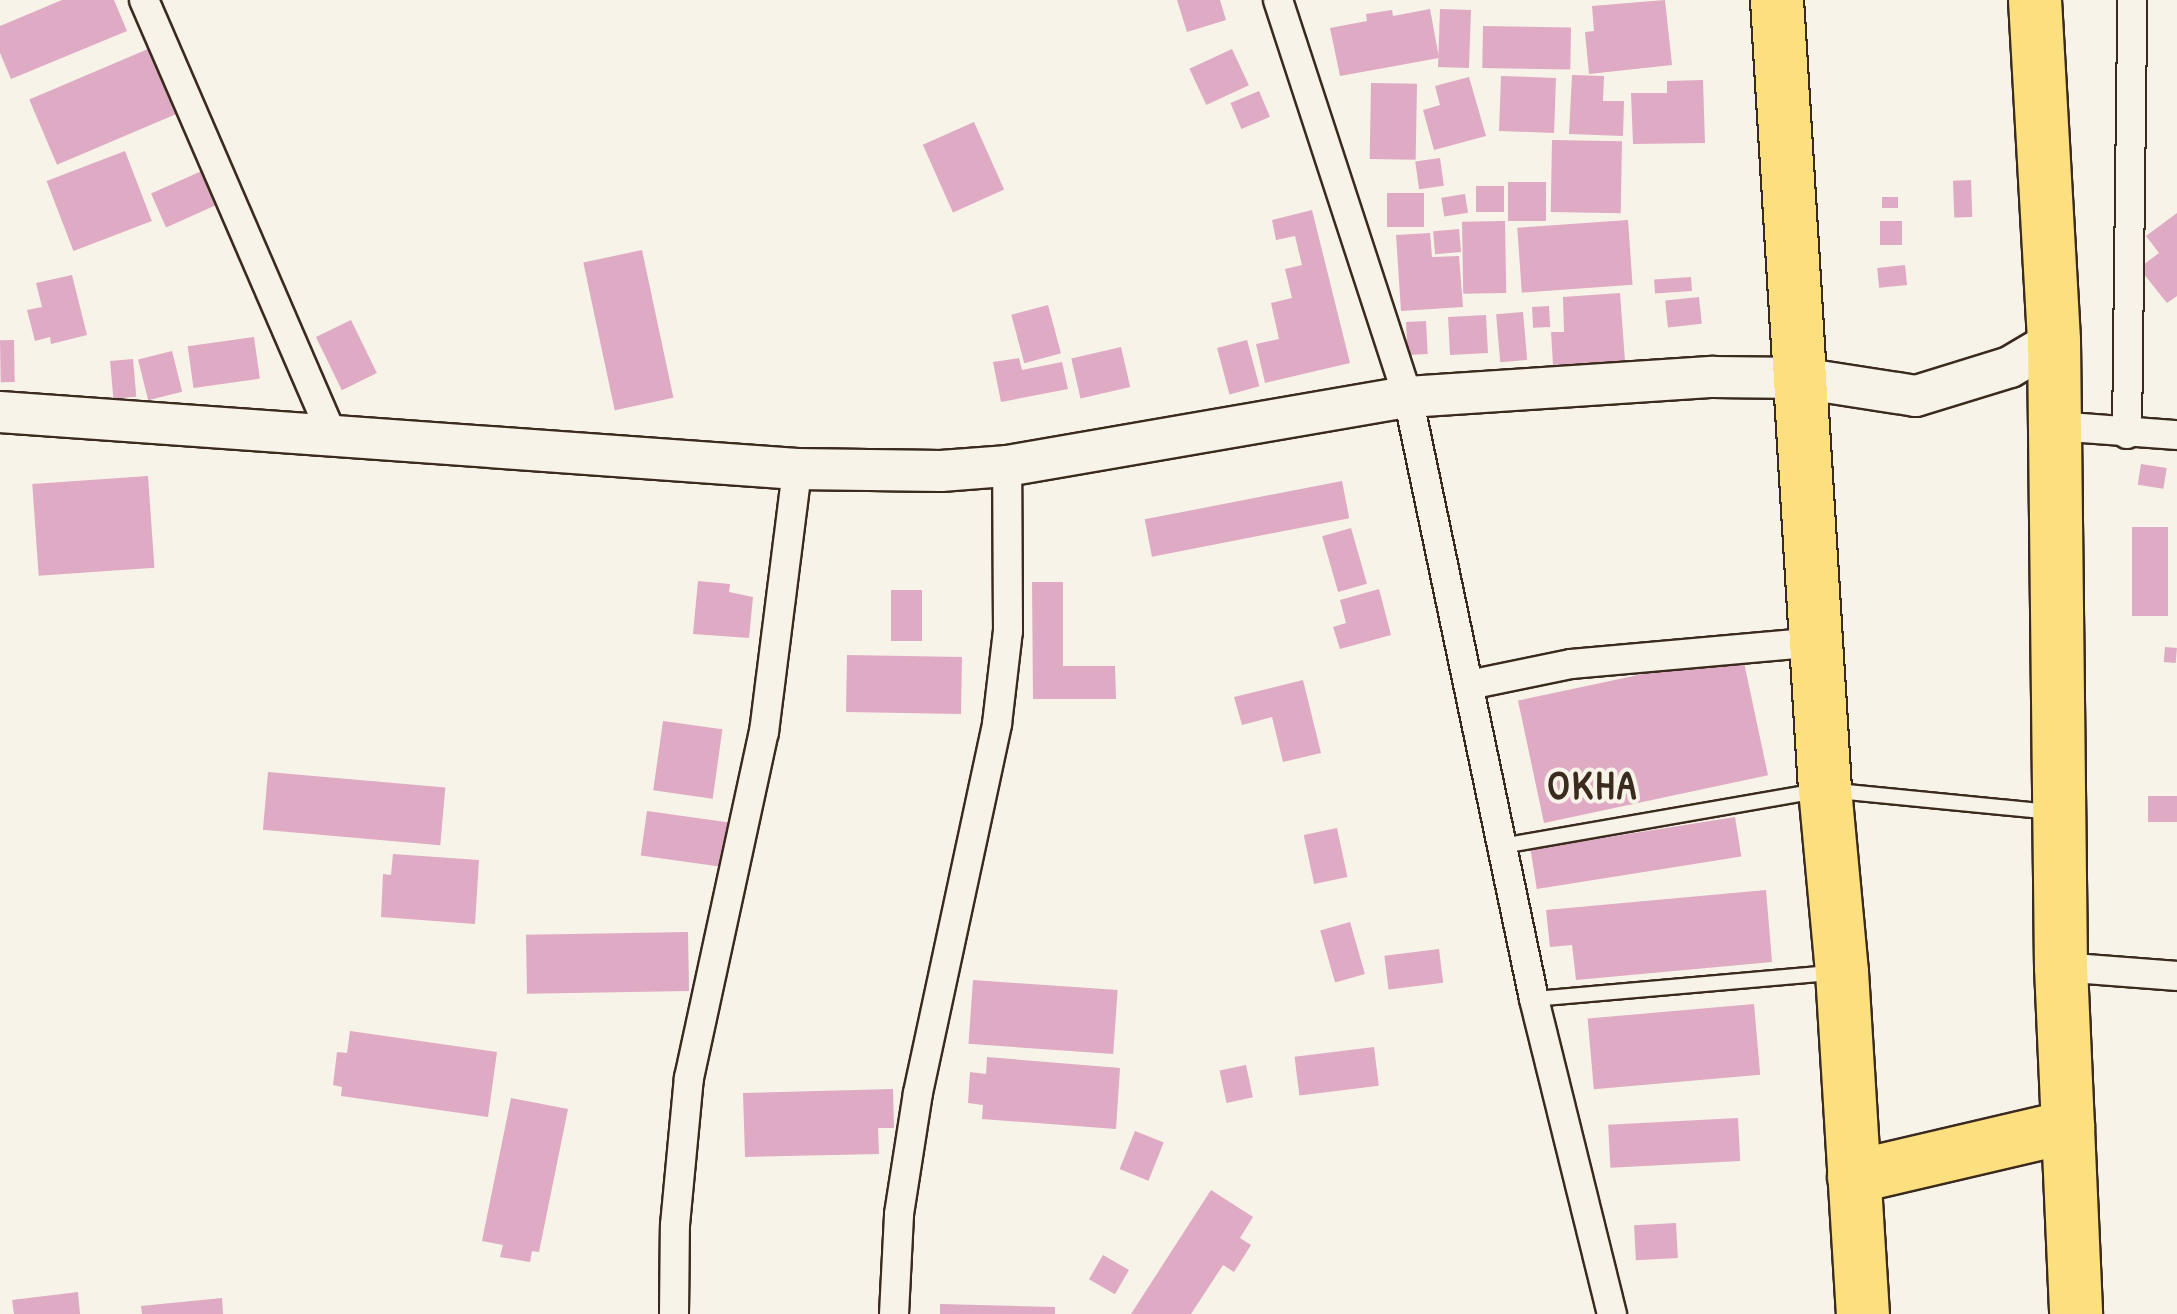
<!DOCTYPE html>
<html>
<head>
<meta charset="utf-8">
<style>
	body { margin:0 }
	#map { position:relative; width:2177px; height:1314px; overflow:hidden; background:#f7f3e8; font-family:"Patrick Hand",sans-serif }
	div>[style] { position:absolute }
	.building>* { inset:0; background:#dfaac3; transform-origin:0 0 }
	.roads { filter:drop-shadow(2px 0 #3b2a1e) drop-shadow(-2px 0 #3b2a1e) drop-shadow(0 2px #3b2a1e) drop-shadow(0 -2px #3b2a1e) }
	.lane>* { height:14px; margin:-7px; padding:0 7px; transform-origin:7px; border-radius:7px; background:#f7f3e8 }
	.street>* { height:28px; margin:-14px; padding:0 14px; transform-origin:14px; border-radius:14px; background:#f7f3e8 }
	.secondary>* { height:40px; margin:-20px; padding:0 20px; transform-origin:20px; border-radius:20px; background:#f7f3e8 }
	.highway>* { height:52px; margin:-26px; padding:0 26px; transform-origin:26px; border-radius:26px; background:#fce080 }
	span { translate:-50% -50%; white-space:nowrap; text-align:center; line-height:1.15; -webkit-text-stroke:8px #f7f3e8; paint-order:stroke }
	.district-label { font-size:40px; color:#3b2a1e; font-weight:700; letter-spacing:2.5px }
</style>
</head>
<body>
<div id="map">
	<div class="building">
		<div style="clip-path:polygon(62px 0,114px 0,127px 31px,11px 79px,0 53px,0 26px)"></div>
		<div style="clip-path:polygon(1177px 0,1220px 0,1226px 20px,1187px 32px)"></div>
		<div style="clip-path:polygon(1665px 0,1672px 65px,1589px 74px,1585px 32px,1594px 31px,1592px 6px)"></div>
		<div style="clip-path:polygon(1430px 9px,1439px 58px,1340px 76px,1330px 28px,1367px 21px,1366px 14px,1392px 10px,1393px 16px)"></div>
		<div style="left:1440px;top:9px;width:31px;height:58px;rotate:2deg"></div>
		<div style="left:1483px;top:26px;width:88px;height:42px;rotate:1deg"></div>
		<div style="left:148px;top:49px;width:71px;height:129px;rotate:67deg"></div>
		<div style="left:1232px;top:49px;width:40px;height:47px;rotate:65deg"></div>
		<div style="clip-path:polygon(1572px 75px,1604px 76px,1603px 101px,1624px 101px,1623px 136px,1569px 134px)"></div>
		<div style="left:1501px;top:76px;width:55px;height:55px;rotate:2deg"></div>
		<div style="clip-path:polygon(1469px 77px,1486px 136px,1434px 150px,1423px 110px,1440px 105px,1435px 86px)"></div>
		<div style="clip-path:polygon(1703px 80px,1705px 143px,1633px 144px,1631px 93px,1667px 93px,1667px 81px)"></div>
		<div style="left:1371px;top:83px;width:46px;height:76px;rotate:1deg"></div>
		<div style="left:1259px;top:91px;width:28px;height:31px;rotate:67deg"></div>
		<div style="left:974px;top:122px;width:74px;height:56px;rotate:66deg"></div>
		<div style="left:1552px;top:140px;width:70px;height:72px;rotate:1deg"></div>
		<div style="left:125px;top:151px;width:75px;height:84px;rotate:69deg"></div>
		<div style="left:1440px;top:158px;width:28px;height:25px;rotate:82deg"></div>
		<div style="left:204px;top:170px;width:37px;height:58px;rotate:66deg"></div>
		<div style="left:1971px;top:180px;width:37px;height:18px;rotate:88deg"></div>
		<div style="left:1508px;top:182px;width:38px;height:39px"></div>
		<div style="left:1476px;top:186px;width:28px;height:26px"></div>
		<div style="left:1387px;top:193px;width:37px;height:34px"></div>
		<div style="left:1465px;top:194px;width:19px;height:24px;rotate:81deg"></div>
		<div style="left:1882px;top:197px;width:16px;height:11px"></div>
		<div style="clip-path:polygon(1312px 210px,1350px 363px,1265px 383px,1256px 344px,1279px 339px,1271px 303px,1292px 298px,1285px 269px,1302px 265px,1295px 236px,1276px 240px,1272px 220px)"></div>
		<div style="clip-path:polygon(2177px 213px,2177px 296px,2167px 303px,2139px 268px,2159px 253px,2146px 236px)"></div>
		<div style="left:1628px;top:220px;width:65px;height:111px;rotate:86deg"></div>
		<div style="left:1505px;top:221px;width:72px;height:43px;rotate:89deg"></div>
		<div style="left:1880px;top:221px;width:22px;height:24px"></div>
		<div style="left:1459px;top:229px;width:23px;height:26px;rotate:85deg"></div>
		<div style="clip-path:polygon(1430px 233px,1432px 257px,1459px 256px,1463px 307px,1401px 311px,1396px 235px)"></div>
		<div style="left:642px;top:250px;width:151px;height:60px;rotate:78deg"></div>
		<div style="left:1905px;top:265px;width:20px;height:28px;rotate:84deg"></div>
		<div style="clip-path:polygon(72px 275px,87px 335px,51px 344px,50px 337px,35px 341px,27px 310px,42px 307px,36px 283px)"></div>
		<div style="left:1691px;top:277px;width:14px;height:37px;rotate:86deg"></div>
		<div style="clip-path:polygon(1620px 293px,1625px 361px,1553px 365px,1551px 332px,1564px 332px,1563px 297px)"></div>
		<div style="left:1699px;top:297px;width:27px;height:34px;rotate:84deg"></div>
		<div style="left:1048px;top:305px;width:50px;height:38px;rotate:75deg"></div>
		<div style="left:1549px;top:306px;width:21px;height:17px;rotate:87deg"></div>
		<div style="left:1523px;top:312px;width:48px;height:27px;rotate:85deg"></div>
		<div style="left:1486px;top:315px;width:38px;height:38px;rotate:87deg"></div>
		<div style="left:351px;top:320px;width:59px;height:39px;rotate:64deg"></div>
		<div style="left:1426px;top:321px;width:33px;height:20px;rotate:87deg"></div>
		<div style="left:254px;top:337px;width:42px;height:67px;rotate:82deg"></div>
		<div style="left:14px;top:340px;width:42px;height:14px;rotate:89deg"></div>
		<div style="left:1247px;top:340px;width:48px;height:31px;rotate:75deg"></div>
		<div style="left:1121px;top:347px;width:41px;height:51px;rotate:77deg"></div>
		<div style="left:172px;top:351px;width:42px;height:35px;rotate:76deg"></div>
		<div style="clip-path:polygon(1019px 358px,1022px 370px,1062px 362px,1068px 389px,1001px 402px,993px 362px)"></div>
		<div style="left:133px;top:359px;width:38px;height:23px;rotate:85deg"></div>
		<div style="left:2141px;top:464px;width:26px;height:21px;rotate:9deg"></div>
		<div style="left:148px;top:476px;width:92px;height:116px;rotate:86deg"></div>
		<div style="left:1342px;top:481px;width:38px;height:201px;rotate:79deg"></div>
		<div style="left:2132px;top:527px;width:36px;height:89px"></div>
		<div style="left:1351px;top:528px;width:58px;height:30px;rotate:74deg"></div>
		<div style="clip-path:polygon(698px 581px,730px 584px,729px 592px,753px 597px,749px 638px,693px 634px)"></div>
		<div style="clip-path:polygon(1032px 582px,1063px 582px,1063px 666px,1115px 666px,1116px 699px,1033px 699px)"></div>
		<div style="clip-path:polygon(1379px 589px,1391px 635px,1340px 649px,1333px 627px,1346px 623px,1340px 600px)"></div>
		<div style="left:891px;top:590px;width:31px;height:51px"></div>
		<div style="left:2165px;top:647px;width:12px;height:15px;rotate:5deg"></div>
		<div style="left:1742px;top:653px;width:125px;height:229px;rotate:78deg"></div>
		<div style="left:847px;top:655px;width:115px;height:57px;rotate:1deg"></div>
		<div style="clip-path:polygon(1303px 680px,1321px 753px,1283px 762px,1272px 717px,1242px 725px,1234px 697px)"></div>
		<div style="left:663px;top:721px;width:60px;height:70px;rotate:8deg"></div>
		<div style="left:268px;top:772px;width:178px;height:58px;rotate:5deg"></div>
		<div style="left:2177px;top:796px;width:26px;height:29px;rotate:90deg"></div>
		<div style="left:647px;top:811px;width:83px;height:45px;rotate:8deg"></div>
		<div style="left:1735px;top:817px;width:40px;height:207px;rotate:81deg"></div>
		<div style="left:1337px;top:828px;width:50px;height:34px;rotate:78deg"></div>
		<div style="clip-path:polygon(393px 854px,479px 860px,475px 924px,381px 917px,383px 874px,391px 875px)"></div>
		<div style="clip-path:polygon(1766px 890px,1772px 962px,1576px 980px,1572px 945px,1550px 947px,1546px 910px)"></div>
		<div style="left:1350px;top:922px;width:54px;height:31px;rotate:74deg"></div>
		<div style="left:688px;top:932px;width:59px;height:162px;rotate:89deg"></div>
		<div style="left:1439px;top:949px;width:34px;height:55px;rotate:83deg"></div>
		<div style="left:973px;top:980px;width:145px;height:64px;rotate:4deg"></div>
		<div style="left:1754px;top:1004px;width:71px;height:167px;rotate:85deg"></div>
		<div style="clip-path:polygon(350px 1031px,497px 1052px,488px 1117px,341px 1096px,342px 1087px,333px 1085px,337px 1052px,347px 1053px)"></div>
		<div style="left:1374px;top:1047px;width:39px;height:80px;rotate:83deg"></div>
		<div style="clip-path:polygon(987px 1057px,1120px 1068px,1116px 1129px,982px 1119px,983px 1105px,968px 1103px,970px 1072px,986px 1074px)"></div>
		<div style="left:1246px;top:1065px;width:33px;height:27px;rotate:78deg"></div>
		<div style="clip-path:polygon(893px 1089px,894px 1128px,878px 1128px,879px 1154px,745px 1157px,743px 1093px)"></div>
		<div style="clip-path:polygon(511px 1098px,568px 1109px,539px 1252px,532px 1251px,530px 1262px,500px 1257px,503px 1245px,482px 1241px)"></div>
		<div style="left:1738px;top:1118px;width:43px;height:130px;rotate:87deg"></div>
		<div style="left:1135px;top:1131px;width:31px;height:41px;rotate:22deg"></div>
		<div style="clip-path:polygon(1211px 1190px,1253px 1217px,1240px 1238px,1251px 1245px,1234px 1272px,1223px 1265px,1191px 1314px,1131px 1314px)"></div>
		<div style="left:1676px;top:1223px;width:35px;height:42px;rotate:87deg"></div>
		<div style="left:1103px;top:1255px;width:30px;height:28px;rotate:30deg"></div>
		<div style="clip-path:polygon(78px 1292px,80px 1314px,14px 1314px,12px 1300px)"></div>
		<div style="clip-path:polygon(222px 1298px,223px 1314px,142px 1314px,141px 1306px)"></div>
		<div style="clip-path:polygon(940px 1304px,1055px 1307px,1055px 1314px,940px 1314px)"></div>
	</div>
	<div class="roads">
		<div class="lane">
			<div style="left:1837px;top:791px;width:214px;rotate:5.6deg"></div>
			<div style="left:1502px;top:846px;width:319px;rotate:-9.9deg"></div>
			<div style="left:1534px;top:999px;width:299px;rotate:-5deg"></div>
		</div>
		<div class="street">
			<div style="left:144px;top:0;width:476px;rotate:66.6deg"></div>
			<div style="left:1278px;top:0;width:418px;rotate:71.9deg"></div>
			<div style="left:1408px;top:397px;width:615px;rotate:78.18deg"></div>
			<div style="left:1534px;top:999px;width:325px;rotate:76.1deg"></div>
			<div style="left:2056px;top:426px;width:121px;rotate:4.3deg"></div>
			<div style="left:2127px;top:434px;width:434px;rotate:-89.3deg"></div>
			<div style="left:1469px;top:685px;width:104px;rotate:-11.6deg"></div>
			<div style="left:1571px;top:664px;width:248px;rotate:-5.1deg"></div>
			<div style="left:2061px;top:967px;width:116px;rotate:4.4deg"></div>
			<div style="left:674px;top:1314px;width:89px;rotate:-89.4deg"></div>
			<div style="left:675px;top:1225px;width:148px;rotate:-84.6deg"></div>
			<div style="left:689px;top:1078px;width:354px;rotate:-77.8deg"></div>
			<div style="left:764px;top:732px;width:265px;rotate:-82.8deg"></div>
			<div style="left:894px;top:1314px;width:100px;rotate:-87.1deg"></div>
			<div style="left:899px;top:1214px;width:122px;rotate:-81.1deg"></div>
			<div style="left:918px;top:1093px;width:377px;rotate:-77.9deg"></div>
			<div style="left:997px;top:724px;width:94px;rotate:-83.3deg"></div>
			<div style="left:1008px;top:631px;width:165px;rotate:-90.3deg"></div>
		</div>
		<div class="secondary">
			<div style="left:0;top:412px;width:799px;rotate:4.09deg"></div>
			<div style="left:797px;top:469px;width:144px;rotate:0.8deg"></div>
			<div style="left:941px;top:471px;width:66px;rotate:-4.3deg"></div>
			<div style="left:1007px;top:466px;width:407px;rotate:-9.8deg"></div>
			<div style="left:1408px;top:397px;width:306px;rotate:-3.8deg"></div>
			<div style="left:1713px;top:377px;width:87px;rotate:0.7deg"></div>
			<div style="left:1800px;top:378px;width:117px;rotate:8.8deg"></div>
			<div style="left:1916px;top:396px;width:98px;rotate:-17.1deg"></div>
			<div style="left:2010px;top:367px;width:51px;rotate:-30.6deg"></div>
		</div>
		<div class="highway">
			<div style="left:1777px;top:0;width:790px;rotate:86.52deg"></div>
			<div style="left:1825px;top:789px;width:184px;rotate:84.7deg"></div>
			<div style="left:1842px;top:972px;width:343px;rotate:86.5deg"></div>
			<div style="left:2035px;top:0;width:342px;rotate:86.8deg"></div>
			<div style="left:2054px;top:341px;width:626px;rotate:89.36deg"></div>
			<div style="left:2061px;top:967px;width:347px;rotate:87.5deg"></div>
			<div style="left:1854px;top:1177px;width:220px;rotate:-13.2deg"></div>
		</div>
	</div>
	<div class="district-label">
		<span style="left:1593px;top:784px">OKHA</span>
	</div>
</div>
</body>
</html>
